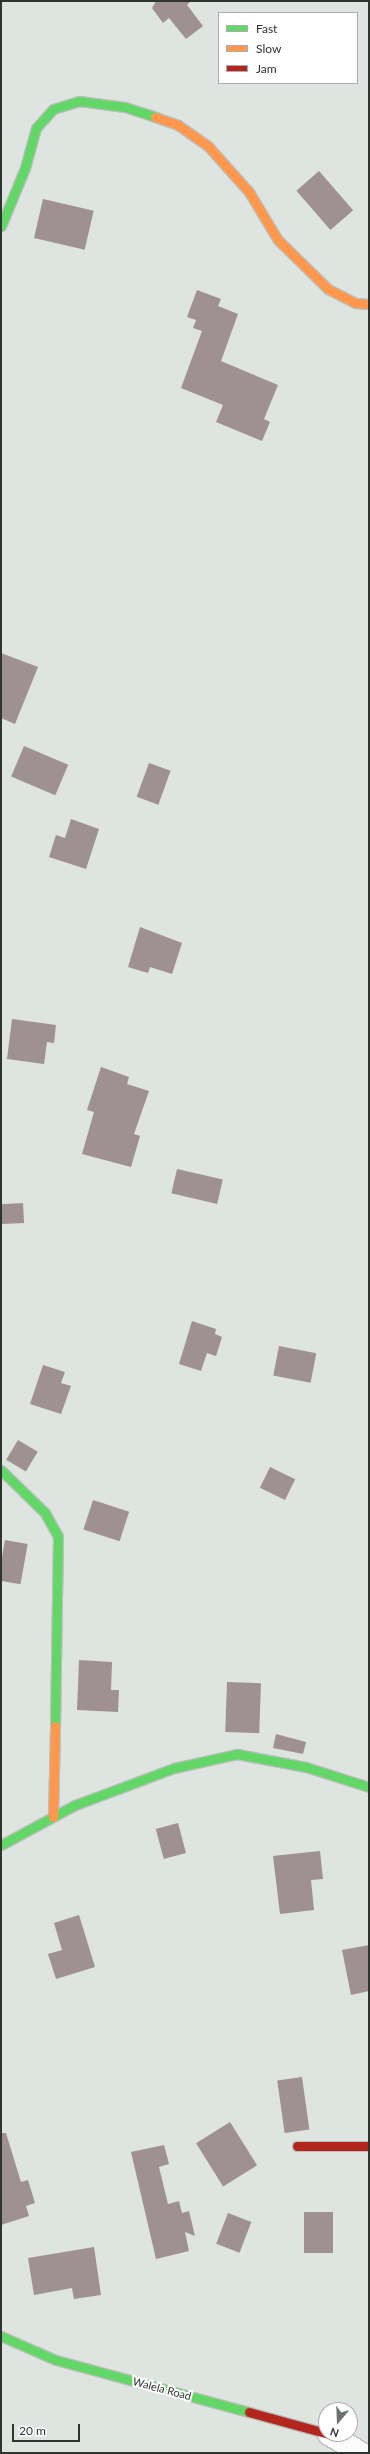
<!DOCTYPE html>
<html>
<head>
<meta charset="utf-8">
<style>
	body { margin:0 }
	#map { position:relative; width:370px; height:2454px; overflow:hidden; background:#dee4df; font-family:Lato,sans-serif }
	div>[style] { position:absolute }
	.building>* { inset:0; background:#9e9093; transform-origin:0 0 }
	.roads { filter:drop-shadow(1px 0 #bcc0bd) drop-shadow(-1px 0 #bcc0bd) drop-shadow(0 1px #bcc0bd) drop-shadow(0 -1px #bcc0bd) }
	.street>* { height:22px; margin:-11px; padding:0 11px; transform-origin:11px; border-radius:11px; background:#fafbfa }
	.fast>* { height:9px; margin:-4.5px; padding:0 4.5px; transform-origin:4.5px; border-radius:4.5px; background:#63d668 }
	.slow>* { height:9px; margin:-4.5px; padding:0 4.5px; transform-origin:4.5px; border-radius:4.5px; background:#ff974d }
	.jam>* { height:9px; margin:-4.5px; padding:0 4.5px; transform-origin:4.5px; border-radius:4.5px; background:#b3261e }
	span { translate:-50% -50%; white-space:nowrap; text-align:center; line-height:1.15; -webkit-text-stroke:4px #fff; paint-order:stroke }
	.street-label { font-size:11px; color:#2f3431 }
	.frame { position:absolute; inset:0; border:2px solid #2f3431; pointer-events:none }
	.legend { position:absolute; left:218px; top:12px; width:140px; height:72px; box-sizing:border-box; background:#fff; border:1px solid #acaead; margin:0; padding:5px 7px; list-style:none; font-size:12px; color:#2f3431 }
	.legend li { display:flex; align-items:center; gap:8px; height:20px }
	.legend b { width:20px; border:1px solid #acaead }
	.north { position:absolute; left:318px; top:2402px; width:40px; height:40px; box-sizing:border-box; background:#fff; border:1px solid #acaead; border-radius:50%; rotate:199deg; font-size:11px; font-weight:700; line-height:16px; text-align:center; color:#2f3431 }
	.north::after { content:''; display:block; margin:auto; width:14px; height:18px; background:#6c726e; clip-path:polygon(50% 0,100% 100%,50% 72%,0 100%) }
	.scale { position:absolute; left:12px; top:2424px; width:68px; height:18px; box-sizing:border-box; border:2px solid #2f3431; border-top:0; padding-left:5px; font-size:12px; line-height:14px; white-space:nowrap; color:#2f3431; -webkit-text-stroke:3px #fff; paint-order:stroke }
</style>
</head>
<body>
<div id="map">
	<div class="building">
		<div style="clip-path:polygon(156px 1px,191px 1px,187px 5px,203px 26px,186px 39px,169px 18px,163px 23px,152px 8px)"></div>
		<div style="left:319px;top:171px;width:52px;height:30px;rotate:49deg"></div>
		<div style="left:43px;top:199px;width:52px;height:40px;rotate:13deg"></div>
		<div style="clip-path:polygon(197px 290px,221px 299px,218px 306px,238px 314px,221px 361px,278px 385px,264px 419px,270px 422px,262px 441px,216px 422px,223px 405px,181px 388px,202px 331px,193px 328px,196px 320px,187px 317px)"></div>
		<div style="clip-path:polygon(1px 653px,38px 667px,15px 724px,1px 718px)"></div>
		<div style="left:24px;top:746px;width:48px;height:33px;rotate:23deg"></div>
		<div style="left:149px;top:763px;width:23px;height:36px;rotate:20deg"></div>
		<div style="clip-path:polygon(71px 819px,99px 829px,86px 869px,49px 857px,56px 835px,65px 838px)"></div>
		<div style="clip-path:polygon(140px 927px,182px 943px,172px 974px,150px 967px,148px 973px,128px 967px)"></div>
		<div style="clip-path:polygon(12px 1019px,56px 1025px,54px 1043px,47px 1042px,44px 1064px,7px 1059px)"></div>
		<div style="clip-path:polygon(101px 1067px,129px 1077px,127px 1084px,149px 1091px,134px 1134px,140px 1136px,131px 1167px,82px 1154px,94px 1112px,87px 1110px)"></div>
		<div style="left:177px;top:1169px;width:47px;height:25px;rotate:13deg"></div>
		<div style="left:23px;top:1203px;width:20px;height:22px;rotate:87deg"></div>
		<div style="clip-path:polygon(192px 1321px,216px 1329px,215px 1334px,222px 1337px,216px 1356px,207px 1353px,201px 1371px,179px 1364px)"></div>
		<div style="left:279px;top:1346px;width:38px;height:30px;rotate:11deg"></div>
		<div style="clip-path:polygon(43px 1365px,65px 1372px,61px 1383px,71px 1386px,61px 1414px,30px 1404px)"></div>
		<div style="left:18px;top:1440px;width:23px;height:23px;rotate:31deg"></div>
		<div style="left:270px;top:1467px;width:28px;height:23px;rotate:26deg"></div>
		<div style="left:93px;top:1500px;width:38px;height:31px;rotate:18deg"></div>
		<div style="left:5px;top:1540px;width:23px;height:41px;rotate:10deg"></div>
		<div style="clip-path:polygon(79px 1660px,112px 1662px,111px 1690px,119px 1690px,118px 1712px,77px 1710px)"></div>
		<div style="left:227px;top:1682px;width:34px;height:50px;rotate:2deg"></div>
		<div style="clip-path:polygon(276px 1734px,306px 1742px,303px 1754px,273px 1748px)"></div>
		<div style="left:178px;top:1823px;width:31px;height:23px;rotate:75deg"></div>
		<div style="clip-path:polygon(320px 1851px,323px 1879px,311px 1880px,314px 1910px,280px 1914px,273px 1856px)"></div>
		<div style="clip-path:polygon(79px 1915px,95px 1967px,56px 1979px,48px 1954px,62px 1950px,54px 1923px)"></div>
		<div style="clip-path:polygon(369px 1945px,369px 1991px,351px 1995px,342px 1950px)"></div>
		<div style="left:302px;top:2077px;width:53px;height:25px;rotate:82deg"></div>
		<div style="left:230px;top:2122px;width:51px;height:40px;rotate:58deg"></div>
		<div style="clip-path:polygon(1px 2133px,6px 2133px,21px 2182px,28px 2180px,35px 2203px,26px 2206px,29px 2216px,1px 2225px)"></div>
		<div style="clip-path:polygon(164px 2145px,169px 2164px,159px 2167px,168px 2204px,179px 2201px,182px 2213px,189px 2211px,195px 2236px,185px 2232px,189px 2251px,156px 2259px,131px 2152px)"></div>
		<div style="left:304px;top:2212px;width:29px;height:41px"></div>
		<div style="left:228px;top:2213px;width:25px;height:33px;rotate:21deg"></div>
		<div style="clip-path:polygon(94px 2247px,101px 2295px,74px 2299px,72px 2288px,34px 2295px,28px 2258px)"></div>
	</div>
	<div class="roads">
		<div class="street">
			<div style="left:329px;top:2434px;width:37px;rotate:31deg"></div>
		</div>
		<div class="fast">
			<div style="left:1px;top:226px;width:63px;rotate:-67.5deg"></div>
			<div style="left:25px;top:168px;width:41px;rotate:-74.6deg"></div>
			<div style="left:36px;top:128px;width:25px;rotate:-48deg"></div>
			<div style="left:53px;top:109px;width:27px;rotate:-17deg"></div>
			<div style="left:79px;top:101px;width:46px;rotate:7.4deg"></div>
			<div style="left:125px;top:107px;width:32px;rotate:18deg"></div>
			<div style="left:1px;top:1470px;width:62px;rotate:44.3deg"></div>
			<div style="left:45px;top:1513px;width:26px;rotate:61deg"></div>
			<div style="left:58px;top:1536px;width:190px;rotate:90.9deg"></div>
			<div style="left:1px;top:1845px;width:84px;rotate:-28.4deg"></div>
			<div style="left:75px;top:1805px;width:106px;rotate:-20.5deg"></div>
			<div style="left:174px;top:1768px;width:65px;rotate:-12.5deg"></div>
			<div style="left:237px;top:1754px;width:70px;rotate:10.7deg"></div>
			<div style="left:306px;top:1767px;width:66px;rotate:17.6deg"></div>
			<div style="left:1px;top:2336px;width:60px;rotate:23.6deg"></div>
			<div style="left:56px;top:2360px;width:200px;rotate:15.1deg"></div>
		</div>
		<div class="slow">
			<div style="left:155px;top:117px;width:24px;rotate:19deg"></div>
			<div style="left:178px;top:125px;width:37px;rotate:35deg"></div>
			<div style="left:208px;top:146px;width:62px;rotate:48.3deg"></div>
			<div style="left:249px;top:192px;width:56px;rotate:58.9deg"></div>
			<div style="left:278px;top:240px;width:70px;rotate:44.4deg"></div>
			<div style="left:328px;top:289px;width:31px;rotate:27deg"></div>
			<div style="left:356px;top:303px;width:13px;rotate:4deg"></div>
			<div style="left:53px;top:1817px;width:91px;rotate:-88.7deg"></div>
		</div>
		<div class="jam">
			<div style="left:297px;top:2146px;width:72px"></div>
			<div style="left:249px;top:2412px;width:80px;rotate:15.3deg"></div>
		</div>
	</div>
	<div class="street-label">
		<span style="left:162px;top:2389px;rotate:15deg">Walela Road</span>
	</div>
	<div class="frame"></div>
	<ul class="legend">
	<li><b style="height:5px;background:#63d668"></b>Fast</li>
	<li><b style="height:5px;background:#ff974d"></b>Slow</li>
	<li><b style="height:5px;background:#b3261e"></b>Jam</li>
	</ul>
	<div class="north">N</div>
	<div class="scale">20 m</div>
</div>
</body>
</html>
